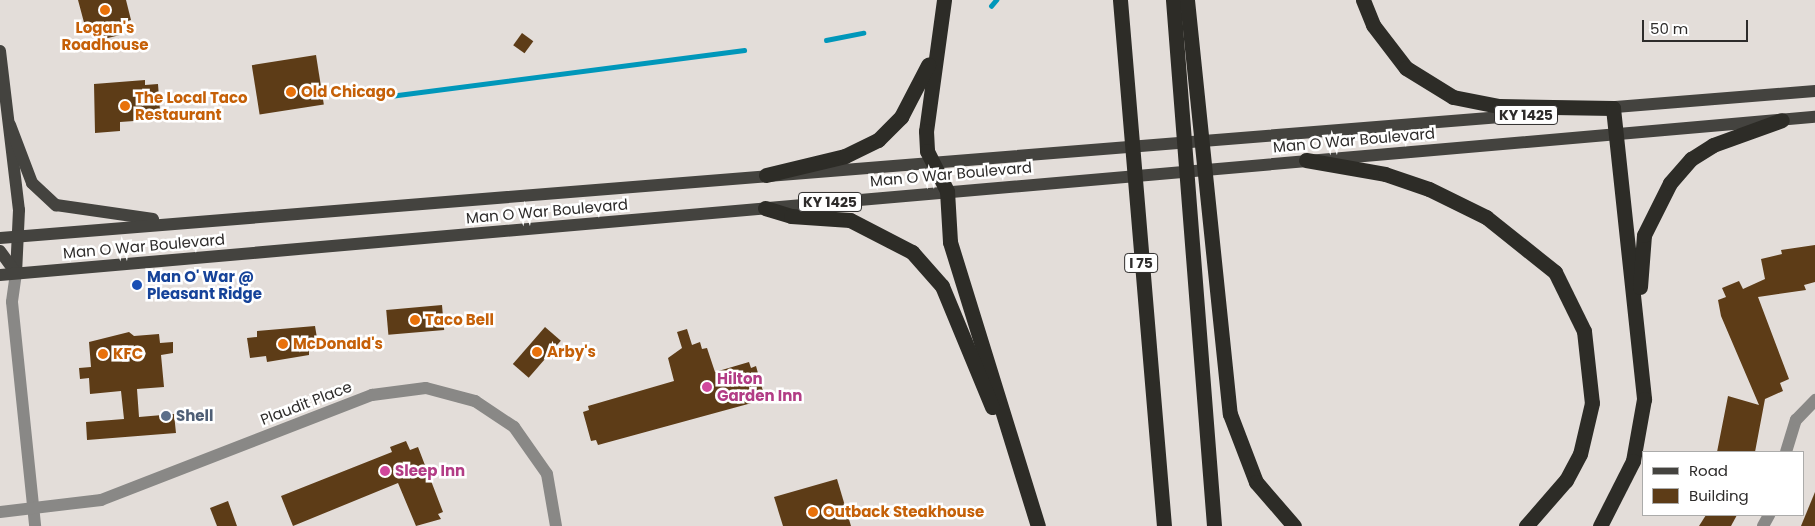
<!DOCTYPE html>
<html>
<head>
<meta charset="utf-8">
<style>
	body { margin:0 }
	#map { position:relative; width:1815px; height:526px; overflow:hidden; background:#e3ddd9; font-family:Poppins,sans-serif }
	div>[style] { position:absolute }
	.stream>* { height:4.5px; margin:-2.25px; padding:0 2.25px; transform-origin:2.25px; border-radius:2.25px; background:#0097ba }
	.building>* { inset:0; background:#5d3c17; transform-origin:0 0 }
	.minor>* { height:12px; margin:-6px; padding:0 6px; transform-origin:6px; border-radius:6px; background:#898886 }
	.major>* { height:12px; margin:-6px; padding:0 6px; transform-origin:6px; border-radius:6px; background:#44433f }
	.highway>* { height:15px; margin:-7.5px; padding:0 7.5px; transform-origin:7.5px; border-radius:7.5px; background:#2d2c27 }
	.dots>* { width:14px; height:14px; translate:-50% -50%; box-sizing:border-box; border:2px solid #fff; border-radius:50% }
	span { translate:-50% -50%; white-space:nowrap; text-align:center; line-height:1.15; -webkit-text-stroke:5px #fff; paint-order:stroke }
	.shield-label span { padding:1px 4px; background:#fff; border:1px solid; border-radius:4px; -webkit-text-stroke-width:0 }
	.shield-label { font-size:14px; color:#2e2c2b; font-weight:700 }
	.food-label { font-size:15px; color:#c56008; font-weight:700 }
	.left { translate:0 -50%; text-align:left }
	.street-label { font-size:15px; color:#2e2c2b }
	.transit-label { font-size:15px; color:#164399; font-weight:700 }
	.hotel-label { font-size:15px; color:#b23c85; font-weight:700 }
	.service-label { font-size:15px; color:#4e5e75; font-weight:700 }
	.legend { position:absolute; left:1642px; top:451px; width:162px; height:65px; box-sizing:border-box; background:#fff; border:1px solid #ababaa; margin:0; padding:6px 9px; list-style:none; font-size:15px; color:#2e2c2b }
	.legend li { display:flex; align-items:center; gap:10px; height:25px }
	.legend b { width:25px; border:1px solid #ababaa }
	.scale { position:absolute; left:1642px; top:20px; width:106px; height:22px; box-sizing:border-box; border:2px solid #2e2c2b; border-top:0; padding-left:6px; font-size:15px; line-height:18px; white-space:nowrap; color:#2e2c2b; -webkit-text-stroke:4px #fff; paint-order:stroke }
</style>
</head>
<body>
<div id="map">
	<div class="stream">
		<div style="left:991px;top:6px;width:8px;rotate:-50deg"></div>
		<div style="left:826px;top:40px;width:38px;rotate:-11deg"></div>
		<div style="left:390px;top:96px;width:357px;rotate:-7.4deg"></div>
	</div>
	<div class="building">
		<div style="clip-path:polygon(78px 0,126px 0,131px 20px,121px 23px,124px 34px,104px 39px,101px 26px,86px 30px)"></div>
		<div style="left:522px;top:33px;width:14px;height:15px;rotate:36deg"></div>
		<div style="left:316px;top:55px;width:50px;height:65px;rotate:81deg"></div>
		<div style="clip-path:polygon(145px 80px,145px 85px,158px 84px,160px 111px,148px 112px,148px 120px,120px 122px,120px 131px,95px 133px,94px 84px)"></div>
		<div style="clip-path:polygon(1815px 245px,1815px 282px,1804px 285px,1806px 290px,1758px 297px,1789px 379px,1780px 383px,1783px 391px,1765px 399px,1755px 452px,1717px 452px,1728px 396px,1759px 405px,1721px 316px,1718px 300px,1726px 297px,1722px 288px,1739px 281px,1743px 289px,1765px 279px,1761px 259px,1782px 254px,1781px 250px)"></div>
		<div style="left:442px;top:305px;width:25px;height:56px;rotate:85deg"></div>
		<div style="clip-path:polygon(315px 326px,319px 350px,309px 351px,309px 355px,267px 362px,266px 356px,250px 358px,247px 338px,257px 337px,257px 331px)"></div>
		<div style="left:545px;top:327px;width:21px;height:49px;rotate:41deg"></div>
		<div style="clip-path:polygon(687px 329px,692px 345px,700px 342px,702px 349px,707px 348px,715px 372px,749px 362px,751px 368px,756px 366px,764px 395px,759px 401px,598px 445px,596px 440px,591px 441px,583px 412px,589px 410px,588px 406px,674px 381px,668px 358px,682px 348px,677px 332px)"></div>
		<div style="clip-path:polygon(129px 332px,134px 336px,159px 334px,160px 343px,173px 342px,173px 353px,161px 355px,164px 387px,137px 389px,139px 417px,174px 414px,176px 433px,87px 440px,86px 422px,124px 419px,121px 391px,90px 394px,89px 378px,80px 379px,79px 368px,91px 367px,89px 342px)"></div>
		<div style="clip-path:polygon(406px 441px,410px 450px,418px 447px,443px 512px,438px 514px,441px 519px,416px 526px,398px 483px,293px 526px,281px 496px,392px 452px,390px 447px)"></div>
		<div style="clip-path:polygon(837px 479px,851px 526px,783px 526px,774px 497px)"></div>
		<div style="clip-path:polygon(1815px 492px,1815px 526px,1801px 526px)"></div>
		<div style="clip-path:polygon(228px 501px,237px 526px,217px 526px,210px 508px)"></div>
		<div style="clip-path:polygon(1706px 515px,1737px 515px,1731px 526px,1699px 526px)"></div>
	</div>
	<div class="minor">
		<div style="left:16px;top:273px;width:29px;rotate:98deg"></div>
		<div style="left:12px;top:302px;width:225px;rotate:84.1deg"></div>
		<div style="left:1786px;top:452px;width:34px;rotate:-73deg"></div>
		<div style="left:1796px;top:420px;width:28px;rotate:-46deg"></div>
		<div style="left:0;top:512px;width:102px;rotate:-6.8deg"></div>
		<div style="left:101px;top:500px;width:291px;rotate:-21.2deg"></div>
		<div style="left:372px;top:395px;width:54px;rotate:-7.4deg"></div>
		<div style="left:426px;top:388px;width:51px;rotate:14.9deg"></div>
		<div style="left:475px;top:401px;width:47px;rotate:33.7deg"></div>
		<div style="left:514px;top:427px;width:57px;rotate:54.9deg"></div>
		<div style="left:547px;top:474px;width:53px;rotate:80.2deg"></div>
		<div style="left:1763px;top:526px;width:13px;rotate:-61deg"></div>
	</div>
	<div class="major">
		<div style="left:0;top:51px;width:160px;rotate:83.2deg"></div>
		<div style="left:19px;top:210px;width:63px;rotate:92.7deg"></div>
		<div style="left:1603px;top:108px;width:213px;rotate:-4.6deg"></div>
		<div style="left:10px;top:125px;width:62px;rotate:69.2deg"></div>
		<div style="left:32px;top:183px;width:33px;rotate:43deg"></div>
		<div style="left:56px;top:205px;width:98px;rotate:8.2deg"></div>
		<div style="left:0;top:238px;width:1556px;rotate:-4.61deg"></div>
		<div style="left:0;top:251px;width:27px;rotate:54deg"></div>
		<div style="left:0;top:275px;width:1822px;rotate:-4.98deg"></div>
	</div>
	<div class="highway">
		<div style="left:944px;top:0;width:132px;rotate:97.8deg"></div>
		<div style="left:926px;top:131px;width:20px;rotate:87deg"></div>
		<div style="left:927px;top:151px;width:45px;rotate:63.4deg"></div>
		<div style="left:947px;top:191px;width:51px;rotate:86.6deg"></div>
		<div style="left:950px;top:242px;width:297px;rotate:72.8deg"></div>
		<div style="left:1120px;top:0;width:528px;rotate:85.22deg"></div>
		<div style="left:1173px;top:0;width:528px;rotate:85.54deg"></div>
		<div style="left:1187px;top:0;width:416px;rotate:84.1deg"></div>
		<div style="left:1230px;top:414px;width:73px;rotate:69.1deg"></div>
		<div style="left:1256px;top:482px;width:58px;rotate:49.2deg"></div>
		<div style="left:1363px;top:0;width:27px;rotate:68deg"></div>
		<div style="left:1373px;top:25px;width:54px;rotate:52.5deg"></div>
		<div style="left:1406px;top:68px;width:55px;rotate:31.7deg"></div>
		<div style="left:1453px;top:97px;width:47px;rotate:11.1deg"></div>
		<div style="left:1499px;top:106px;width:114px;rotate:1deg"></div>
		<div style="left:1613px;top:108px;width:293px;rotate:83.9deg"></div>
		<div style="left:1644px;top:399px;width:63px;rotate:100.1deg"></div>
		<div style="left:1633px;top:461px;width:73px;rotate:116.9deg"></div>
		<div style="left:1306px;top:160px;width:80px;rotate:10deg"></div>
		<div style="left:1385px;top:174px;width:46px;rotate:18.8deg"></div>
		<div style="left:1429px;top:189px;width:64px;rotate:26.2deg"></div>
		<div style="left:1486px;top:217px;width:88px;rotate:38.6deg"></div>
		<div style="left:1555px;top:272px;width:66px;rotate:63.8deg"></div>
		<div style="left:1584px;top:331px;width:72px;rotate:83.7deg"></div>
		<div style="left:1592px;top:403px;width:52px;rotate:103.2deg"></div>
		<div style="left:1580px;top:454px;width:30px;rotate:118deg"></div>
		<div style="left:1566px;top:480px;width:61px;rotate:131deg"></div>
		<div style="left:766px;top:175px;width:81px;rotate:-13.5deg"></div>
		<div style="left:845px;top:156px;width:37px;rotate:-26deg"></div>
		<div style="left:878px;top:140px;width:33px;rotate:-45deg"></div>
		<div style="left:901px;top:117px;width:59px;rotate:-62.6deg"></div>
		<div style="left:765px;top:208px;width:27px;rotate:17deg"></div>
		<div style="left:791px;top:216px;width:59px;rotate:3.9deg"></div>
		<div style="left:850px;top:220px;width:70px;rotate:27.3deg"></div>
		<div style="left:912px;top:252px;width:45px;rotate:48.6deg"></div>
		<div style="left:942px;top:286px;width:131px;rotate:67.5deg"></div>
		<div style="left:1640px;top:287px;width:52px;rotate:-85.6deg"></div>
		<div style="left:1644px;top:235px;width:58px;rotate:-63.4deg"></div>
		<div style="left:1670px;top:183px;width:32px;rotate:-49deg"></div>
		<div style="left:1691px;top:159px;width:26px;rotate:-32deg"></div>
		<div style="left:1713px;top:145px;width:73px;rotate:-19.9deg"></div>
	</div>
	<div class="dots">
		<div style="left:105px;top:10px;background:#e8710a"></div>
		<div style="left:291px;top:92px;background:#e8710a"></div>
		<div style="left:125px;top:106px;background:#e8710a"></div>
		<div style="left:137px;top:285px;background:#1a4fb4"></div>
		<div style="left:415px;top:320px;background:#e8710a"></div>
		<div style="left:283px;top:344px;background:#e8710a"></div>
		<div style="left:537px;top:352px;background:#e8710a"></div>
		<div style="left:103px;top:354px;background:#e8710a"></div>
		<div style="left:707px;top:387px;background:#d1479c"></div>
		<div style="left:166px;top:416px;background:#5c6f8a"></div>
		<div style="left:385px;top:471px;background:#d1479c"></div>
		<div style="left:813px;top:512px;background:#e8710a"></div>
	</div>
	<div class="shield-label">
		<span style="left:1526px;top:115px">KY 1425</span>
		<span style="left:830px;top:202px">KY 1425</span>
		<span style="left:1141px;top:263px">I 75</span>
	</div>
	<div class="food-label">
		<span style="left:105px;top:36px">Logan's<br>Roadhouse</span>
		<span class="left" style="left:301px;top:92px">Old Chicago</span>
		<span class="left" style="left:135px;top:106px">The Local Taco<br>Restaurant</span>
		<span class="left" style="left:425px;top:320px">Taco Bell</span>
		<span class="left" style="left:293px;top:344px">McDonald's</span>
		<span class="left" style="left:547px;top:352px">Arby's</span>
		<span class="left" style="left:113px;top:354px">KFC</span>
		<span class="left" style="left:823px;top:512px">Outback Steakhouse</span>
	</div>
	<div class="street-label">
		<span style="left:1354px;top:140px;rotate:-5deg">Man O War Boulevard</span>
		<span style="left:951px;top:174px;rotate:-5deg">Man O War Boulevard</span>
		<span style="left:547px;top:211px;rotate:-5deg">Man O War Boulevard</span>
		<span style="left:144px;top:246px;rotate:-5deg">Man O War Boulevard</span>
		<span style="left:306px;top:403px;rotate:-21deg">Plaudit Place</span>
	</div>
	<div class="transit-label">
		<span class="left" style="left:147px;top:285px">Man O' War @<br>Pleasant Ridge</span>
	</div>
	<div class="hotel-label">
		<span class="left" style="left:717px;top:387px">Hilton<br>Garden Inn</span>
		<span class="left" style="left:395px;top:471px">Sleep Inn</span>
	</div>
	<div class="service-label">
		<span class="left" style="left:176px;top:416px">Shell</span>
	</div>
	<ul class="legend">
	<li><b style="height:6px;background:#44433f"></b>Road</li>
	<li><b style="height:14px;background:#5d3c17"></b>Building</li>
	</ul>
	<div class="scale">50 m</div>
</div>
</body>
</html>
